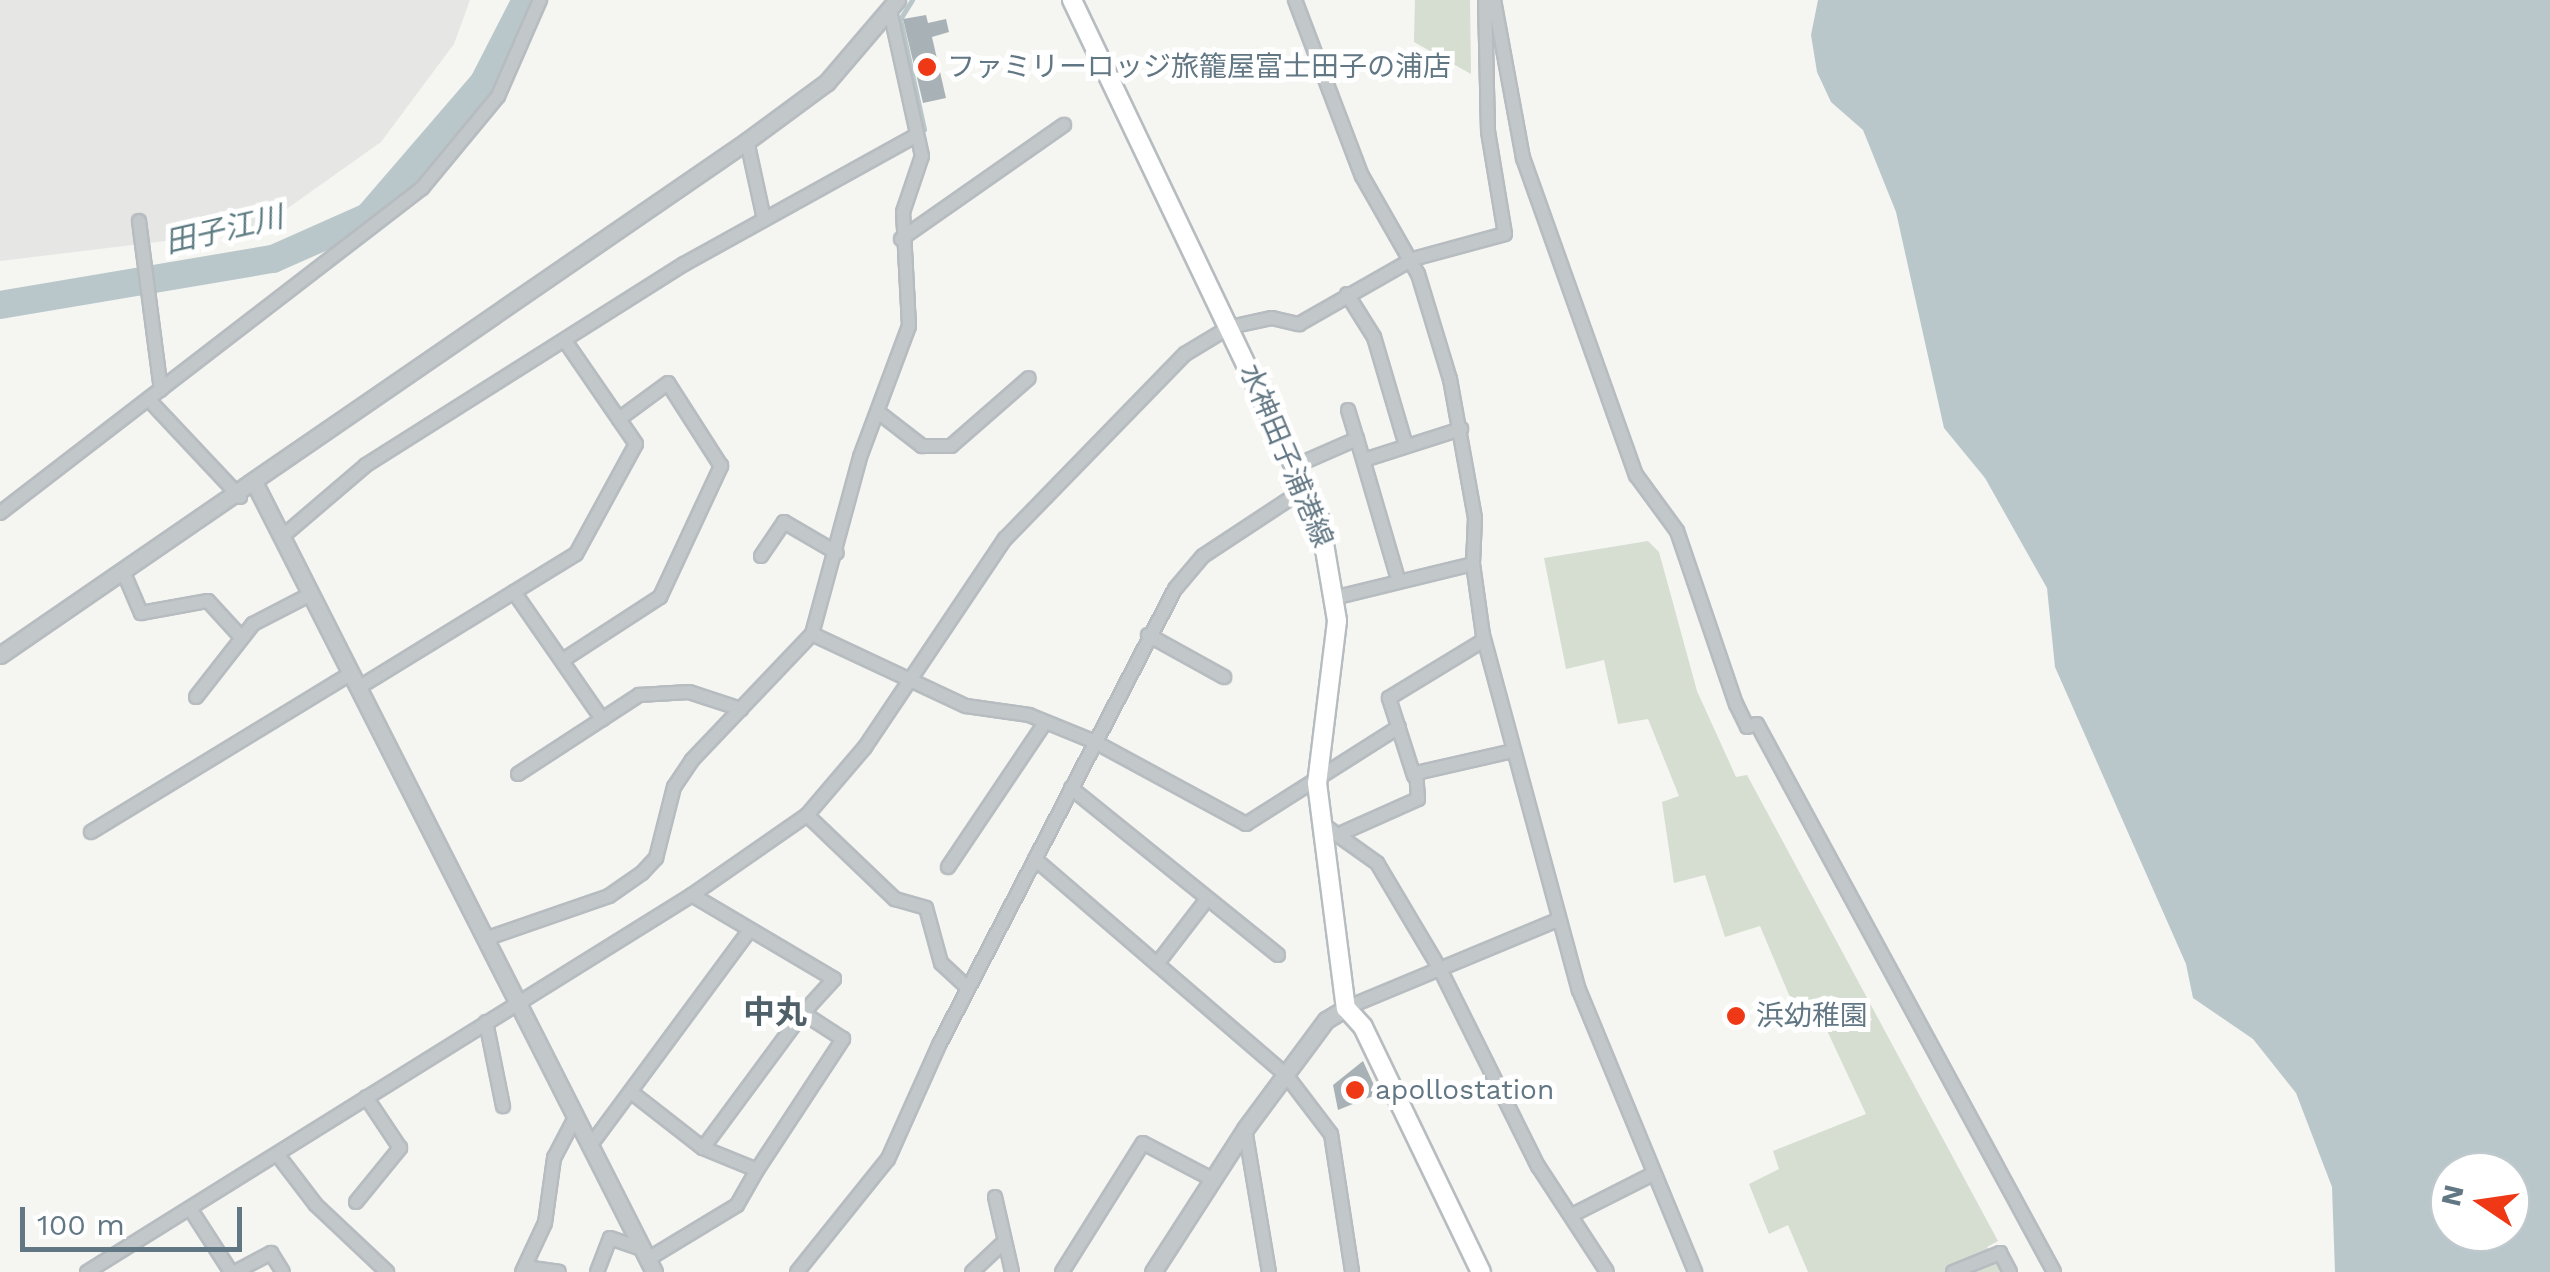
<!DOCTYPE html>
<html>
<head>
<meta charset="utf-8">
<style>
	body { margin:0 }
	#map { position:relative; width:2550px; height:1272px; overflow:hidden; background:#f5f5f1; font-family:"Work Sans","Noto Sans JP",sans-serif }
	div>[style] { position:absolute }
	.built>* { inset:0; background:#e6e6e4 }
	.green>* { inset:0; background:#d6ddd1 }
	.water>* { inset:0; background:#b9c7cb }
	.stream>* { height:5px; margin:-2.5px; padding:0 2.5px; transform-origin:2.5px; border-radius:2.5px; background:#b9c7cb }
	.river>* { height:28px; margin:-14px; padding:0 14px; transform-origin:14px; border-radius:14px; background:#b9c7cb }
	.building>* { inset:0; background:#a8b2b6 }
	.roads { filter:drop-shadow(2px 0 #b6bcc0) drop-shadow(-2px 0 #b6bcc0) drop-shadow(0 2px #b6bcc0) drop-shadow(0 -2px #b6bcc0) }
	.minor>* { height:12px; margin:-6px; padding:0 6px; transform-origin:6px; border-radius:6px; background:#c2c7c9 }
	.tertiary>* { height:15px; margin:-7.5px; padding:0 7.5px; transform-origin:7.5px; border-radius:7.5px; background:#c2c7c9 }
	.secondary>* { height:18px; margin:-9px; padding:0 9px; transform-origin:9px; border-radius:9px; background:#fff }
	.dots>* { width:28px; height:28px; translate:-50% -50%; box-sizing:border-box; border:5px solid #fff; border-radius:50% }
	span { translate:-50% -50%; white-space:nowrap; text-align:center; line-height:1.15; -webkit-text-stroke:10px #fff; paint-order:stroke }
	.poi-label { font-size:28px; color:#627784 }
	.left { translate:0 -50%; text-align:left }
	.street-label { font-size:28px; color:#627784 }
	.water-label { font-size:30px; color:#5d7b82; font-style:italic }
	.quarter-label { font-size:32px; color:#506069; font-weight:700 }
	.north { position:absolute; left:2430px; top:1152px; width:100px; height:100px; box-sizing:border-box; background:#fff; border:2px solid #c0c9ce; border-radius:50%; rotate:283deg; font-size:28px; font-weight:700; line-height:40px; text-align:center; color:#627784 }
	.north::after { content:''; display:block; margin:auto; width:35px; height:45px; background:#ef3816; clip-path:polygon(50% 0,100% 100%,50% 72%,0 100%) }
	.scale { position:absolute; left:20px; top:1207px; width:222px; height:45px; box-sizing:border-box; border:5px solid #627784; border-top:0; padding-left:12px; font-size:30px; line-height:35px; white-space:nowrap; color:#627784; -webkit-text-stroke:8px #fff; paint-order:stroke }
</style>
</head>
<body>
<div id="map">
	<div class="built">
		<div style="clip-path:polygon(0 0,470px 0,454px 44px,381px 142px,257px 230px,0 261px)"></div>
	</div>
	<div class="green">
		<div style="clip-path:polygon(1415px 0,1470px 0,1471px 74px,1414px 42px)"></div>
		<div style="clip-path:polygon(1648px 541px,1659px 552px,1697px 691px,1736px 777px,1747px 775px,1998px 1241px,1987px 1247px,2003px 1272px,1808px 1272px,1788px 1225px,1769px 1234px,1749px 1184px,1779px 1169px,1773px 1151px,1866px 1114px,1823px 1022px,1803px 1028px,1760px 926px,1725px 937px,1705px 875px,1674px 883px,1662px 802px,1679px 796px,1648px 719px,1618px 724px,1604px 660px,1566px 669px,1544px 558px)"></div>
	</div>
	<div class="water">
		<div style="clip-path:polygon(evenodd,1818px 0,2550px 0,2550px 1272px,2335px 1272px,2332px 1187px,2296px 1093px,2253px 1039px,2193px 998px,2186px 964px,2055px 667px,2047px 588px,1985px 478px,1944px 428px,1896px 212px,1863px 130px,1831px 102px,1817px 72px,1811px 35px,1818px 0,2450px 1172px,2510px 1172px,2510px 1232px,2450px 1232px,2450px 1172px)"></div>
	</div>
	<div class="stream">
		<div style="left:912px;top:0;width:22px;rotate:122deg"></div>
		<div style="left:900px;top:19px;width:113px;rotate:77.7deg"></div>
	</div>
	<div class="river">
		<div style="left:0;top:305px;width:277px;rotate:-9.6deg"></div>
		<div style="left:273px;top:259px;width:104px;rotate:-23.9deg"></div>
		<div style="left:368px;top:217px;width:178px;rotate:-49.3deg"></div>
		<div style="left:484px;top:82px;width:92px;rotate:-62.9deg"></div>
	</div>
	<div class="building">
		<div style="clip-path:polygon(926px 15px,928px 23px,946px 19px,949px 32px,932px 37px,946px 98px,923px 103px,903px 19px)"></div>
		<div style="clip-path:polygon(1363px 1061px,1378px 1094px,1338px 1110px,1333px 1085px)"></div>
	</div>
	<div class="roads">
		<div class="minor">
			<div style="left:1295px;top:0;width:188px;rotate:69.2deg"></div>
			<div style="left:1362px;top:176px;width:113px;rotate:60.3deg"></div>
			<div style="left:1418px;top:274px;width:110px;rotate:73.1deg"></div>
			<div style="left:1450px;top:379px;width:141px;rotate:79.8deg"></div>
			<div style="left:1475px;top:518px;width:46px;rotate:92.5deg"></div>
			<div style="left:1473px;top:564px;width:139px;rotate:166.3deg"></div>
			<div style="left:1494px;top:0;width:161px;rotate:79.6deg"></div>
			<div style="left:1523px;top:158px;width:337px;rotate:70.4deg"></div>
			<div style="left:1636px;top:475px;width:69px;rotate:53.8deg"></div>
			<div style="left:1677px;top:531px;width:183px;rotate:71.2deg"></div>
			<div style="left:1736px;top:704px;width:25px;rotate:64deg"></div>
			<div style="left:1747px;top:727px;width:10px;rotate:-17deg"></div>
			<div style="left:1757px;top:724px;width:623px;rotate:61.54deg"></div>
			<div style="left:747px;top:141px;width:80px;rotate:77.7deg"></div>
			<div style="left:139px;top:221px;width:170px;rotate:82.6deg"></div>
			<div style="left:901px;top:239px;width:199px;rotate:-35deg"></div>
			<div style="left:1347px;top:294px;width:51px;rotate:57.9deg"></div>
			<div style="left:1374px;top:337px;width:109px;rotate:73.6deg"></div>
			<div style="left:149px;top:400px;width:133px;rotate:46.8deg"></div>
			<div style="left:1348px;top:410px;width:30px;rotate:73deg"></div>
			<div style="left:878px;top:412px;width:56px;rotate:37.7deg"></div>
			<div style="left:922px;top:446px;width:29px"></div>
			<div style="left:951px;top:446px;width:103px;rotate:-41.1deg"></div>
			<div style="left:1367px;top:459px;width:99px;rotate:-17.7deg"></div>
			<div style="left:1304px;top:462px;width:58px;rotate:-23.5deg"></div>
			<div style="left:1357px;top:439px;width:146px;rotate:73.7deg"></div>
			<div style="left:0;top:513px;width:533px;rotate:-37.6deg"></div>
			<div style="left:422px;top:188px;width:119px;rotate:-50.4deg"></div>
			<div style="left:498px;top:96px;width:105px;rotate:-66.4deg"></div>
			<div style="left:283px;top:536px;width:109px;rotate:-40.5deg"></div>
			<div style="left:366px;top:465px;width:376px;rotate:-32.3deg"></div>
			<div style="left:684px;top:264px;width:266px;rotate:-29deg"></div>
			<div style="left:761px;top:556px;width:41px;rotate:-55.9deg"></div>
			<div style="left:784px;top:522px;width:61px;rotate:30.3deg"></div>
			<div style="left:1473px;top:564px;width:72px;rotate:82deg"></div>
			<div style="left:1483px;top:635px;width:368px;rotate:74.9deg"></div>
			<div style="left:1579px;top:990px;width:305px;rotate:67.6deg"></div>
			<div style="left:123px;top:571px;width:46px;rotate:66.8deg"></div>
			<div style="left:141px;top:613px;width:68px;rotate:-10.2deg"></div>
			<div style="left:208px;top:601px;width:49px;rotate:47.5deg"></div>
			<div style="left:514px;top:592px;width:155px;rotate:55.3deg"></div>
			<div style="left:812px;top:634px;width:170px;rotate:25.1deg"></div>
			<div style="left:966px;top:706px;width:64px;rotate:8.1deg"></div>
			<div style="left:1029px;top:715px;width:71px;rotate:22.2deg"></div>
			<div style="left:1095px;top:742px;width:172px;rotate:28.5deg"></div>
			<div style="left:1246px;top:824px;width:181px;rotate:-32.4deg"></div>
			<div style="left:1148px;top:635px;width:87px;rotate:28.9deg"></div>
			<div style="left:563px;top:660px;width:116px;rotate:-33deg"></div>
			<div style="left:660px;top:597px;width:145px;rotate:-65deg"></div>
			<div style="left:721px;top:466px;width:98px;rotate:-122.6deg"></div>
			<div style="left:668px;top:383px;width:61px;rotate:143.7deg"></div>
			<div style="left:358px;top:688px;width:256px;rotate:-31.6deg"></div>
			<div style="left:576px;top:554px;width:125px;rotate:-61.4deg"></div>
			<div style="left:636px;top:444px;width:124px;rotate:-124.5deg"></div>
			<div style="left:196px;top:697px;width:93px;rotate:-52deg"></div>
			<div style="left:253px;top:624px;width:65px;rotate:-27.3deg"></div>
			<div style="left:518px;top:774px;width:145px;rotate:-33.1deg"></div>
			<div style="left:639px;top:695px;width:50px;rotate:-3.4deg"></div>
			<div style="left:689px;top:692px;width:55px;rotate:18.1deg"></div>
			<div style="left:1414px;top:776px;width:82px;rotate:-107.8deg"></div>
			<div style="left:1389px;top:698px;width:111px;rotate:-31.4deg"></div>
			<div style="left:1071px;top:788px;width:266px;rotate:38.9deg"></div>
			<div style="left:807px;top:815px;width:122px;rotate:43.7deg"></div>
			<div style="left:895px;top:899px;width:32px;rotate:16deg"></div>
			<div style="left:926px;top:908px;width:57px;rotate:74.7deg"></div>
			<div style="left:941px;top:963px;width:37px;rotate:43deg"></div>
			<div style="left:1325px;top:826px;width:64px;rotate:35.4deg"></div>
			<div style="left:1377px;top:863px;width:123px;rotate:59.3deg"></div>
			<div style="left:1440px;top:969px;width:220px;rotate:63.6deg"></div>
			<div style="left:1538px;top:1166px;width:126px;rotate:56.9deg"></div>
			<div style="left:91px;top:832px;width:303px;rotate:-31.4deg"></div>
			<div style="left:1344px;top:832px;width:81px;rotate:-24deg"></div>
			<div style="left:1418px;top:799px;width:26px;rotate:-94deg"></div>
			<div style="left:1416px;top:773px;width:99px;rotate:-12.8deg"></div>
			<div style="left:1035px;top:859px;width:331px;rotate:40.7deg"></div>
			<div style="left:1286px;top:1075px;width:74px;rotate:52.7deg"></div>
			<div style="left:1331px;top:1134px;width:140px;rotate:81.3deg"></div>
			<div style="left:948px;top:867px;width:172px;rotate:-56.1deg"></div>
			<div style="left:485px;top:939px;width:131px;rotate:-19.1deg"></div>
			<div style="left:609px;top:896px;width:40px;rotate:-34.9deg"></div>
			<div style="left:642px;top:873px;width:21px;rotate:-47deg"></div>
			<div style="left:656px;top:858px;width:73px;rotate:-75.8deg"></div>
			<div style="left:674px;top:787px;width:32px;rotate:-56deg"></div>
			<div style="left:692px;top:760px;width:174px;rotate:-46.4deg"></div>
			<div style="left:812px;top:634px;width:183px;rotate:-74.8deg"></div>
			<div style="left:860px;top:457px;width:140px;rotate:-69.5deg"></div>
			<div style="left:909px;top:326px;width:114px;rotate:-93deg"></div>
			<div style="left:903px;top:212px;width:59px;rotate:-71.3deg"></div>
			<div style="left:922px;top:156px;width:148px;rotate:-102.4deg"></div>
			<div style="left:1157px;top:964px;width:77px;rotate:-52.4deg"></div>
			<div style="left:1346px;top:1008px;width:229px;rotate:-22.6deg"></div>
			<div style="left:486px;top:1022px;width:86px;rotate:78.6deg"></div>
			<div style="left:631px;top:1092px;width:91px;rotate:37.9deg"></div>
			<div style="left:703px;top:1148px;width:58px;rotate:22.2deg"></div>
			<div style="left:757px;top:1170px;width:157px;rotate:-56.7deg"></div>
			<div style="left:843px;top:1039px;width:48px;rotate:-147deg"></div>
			<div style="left:803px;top:1013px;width:46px;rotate:-47.6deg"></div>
			<div style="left:834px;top:979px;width:165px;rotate:-149.4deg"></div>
			<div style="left:1245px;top:1129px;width:145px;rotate:80.5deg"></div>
			<div style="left:590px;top:1146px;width:264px;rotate:-53.5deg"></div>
			<div style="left:703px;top:1148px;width:168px;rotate:-53.5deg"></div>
			<div style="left:277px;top:1154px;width:64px;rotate:52.6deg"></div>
			<div style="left:316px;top:1205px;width:98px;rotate:43.3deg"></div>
			<div style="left:995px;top:1197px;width:77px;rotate:77.2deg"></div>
			<div style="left:356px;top:1202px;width:70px;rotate:-50.8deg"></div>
			<div style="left:400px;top:1148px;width:61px;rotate:-123.7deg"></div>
			<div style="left:191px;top:1210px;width:74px;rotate:57.2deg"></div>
			<div style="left:1572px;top:1215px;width:91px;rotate:-26.8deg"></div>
			<div style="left:648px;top:1259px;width:104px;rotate:-31.2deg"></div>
			<div style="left:737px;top:1205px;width:40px;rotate:-60.3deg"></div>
			<div style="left:525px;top:1267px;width:34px;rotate:8deg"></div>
			<div style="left:87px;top:1272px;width:713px;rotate:-31.93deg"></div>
			<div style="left:692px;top:895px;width:140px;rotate:-34.8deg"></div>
			<div style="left:807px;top:815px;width:89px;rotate:-49.5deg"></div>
			<div style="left:865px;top:747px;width:251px;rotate:-56.1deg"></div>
			<div style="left:1005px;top:539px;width:258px;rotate:-45.8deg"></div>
			<div style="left:1185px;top:354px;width:52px;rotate:-31deg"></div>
			<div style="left:1230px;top:327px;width:43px;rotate:-12.1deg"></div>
			<div style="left:1272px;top:318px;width:28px;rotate:13deg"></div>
			<div style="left:1299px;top:324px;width:131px;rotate:-29.7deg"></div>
			<div style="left:1413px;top:259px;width:95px;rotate:-15.2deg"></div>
			<div style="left:1505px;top:234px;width:104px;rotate:-99.4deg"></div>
			<div style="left:1488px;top:131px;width:131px;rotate:-91.3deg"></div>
			<div style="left:235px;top:1272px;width:41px;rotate:-27.8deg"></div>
			<div style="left:271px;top:1253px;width:22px;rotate:58deg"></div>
			<div style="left:522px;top:1272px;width:54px;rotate:-64.9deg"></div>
			<div style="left:545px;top:1223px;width:66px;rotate:-82.1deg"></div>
			<div style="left:554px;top:1158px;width:47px;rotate:-62.4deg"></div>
			<div style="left:597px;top:1272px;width:36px;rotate:-69deg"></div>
			<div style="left:610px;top:1238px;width:34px;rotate:19deg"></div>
			<div style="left:797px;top:1272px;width:145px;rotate:-51.2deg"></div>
			<div style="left:888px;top:1159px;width:127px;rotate:-65.9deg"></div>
			<div style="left:940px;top:1043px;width:511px;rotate:-62.63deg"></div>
			<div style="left:1175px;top:589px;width:43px;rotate:-49.7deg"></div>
			<div style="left:1203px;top:556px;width:123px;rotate:-33.4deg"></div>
			<div style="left:972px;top:1272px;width:44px;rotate:-43.2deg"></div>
			<div style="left:1062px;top:1272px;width:152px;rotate:-57.9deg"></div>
			<div style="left:1143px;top:1143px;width:78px;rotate:27.6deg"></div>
			<div style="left:1953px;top:1272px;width:51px;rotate:-22deg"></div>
			<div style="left:2000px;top:1253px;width:21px;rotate:62deg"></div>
		</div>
		<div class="tertiary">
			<div style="left:256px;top:486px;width:881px;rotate:63.14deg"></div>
			<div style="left:0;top:655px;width:907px;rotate:-34.53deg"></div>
			<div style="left:747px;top:141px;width:99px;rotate:-36.4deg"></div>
			<div style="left:827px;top:82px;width:108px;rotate:-49.5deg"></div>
			<div style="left:1153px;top:1272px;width:170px;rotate:-57.2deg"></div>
			<div style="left:1245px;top:1129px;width:136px;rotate:-53.4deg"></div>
			<div style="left:1326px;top:1020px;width:23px;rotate:-31deg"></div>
		</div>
		<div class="secondary">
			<div style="left:1072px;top:0;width:576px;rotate:64.5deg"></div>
			<div style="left:1320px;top:520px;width:102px;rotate:80.4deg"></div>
			<div style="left:1337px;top:621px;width:163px;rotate:97deg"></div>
			<div style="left:1317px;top:783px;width:227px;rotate:82.7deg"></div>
			<div style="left:1346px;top:1008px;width:25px;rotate:48deg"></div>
			<div style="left:1363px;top:1027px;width:272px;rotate:64.3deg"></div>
		</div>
	</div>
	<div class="dots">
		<div style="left:927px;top:67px;background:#ef3816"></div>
		<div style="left:1736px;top:1016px;background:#ef3816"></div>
		<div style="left:1355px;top:1090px;background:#ef3816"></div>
	</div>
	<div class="poi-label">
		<span class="left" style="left:947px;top:67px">ファミリーロッジ旅籠屋富士田子の浦店</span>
		<span class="left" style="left:1756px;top:1016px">浜幼稚園</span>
		<span class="left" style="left:1375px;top:1090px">apollostation</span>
	</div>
	<div class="street-label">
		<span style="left:1286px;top:456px;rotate:67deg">水神田子浦港線</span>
	</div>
	<div class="water-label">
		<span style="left:224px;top:230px;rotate:-13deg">田子江川</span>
	</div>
	<div class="quarter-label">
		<span style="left:775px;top:1012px">中丸</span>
	</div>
	<div class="north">N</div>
	<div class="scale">100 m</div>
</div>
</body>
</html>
